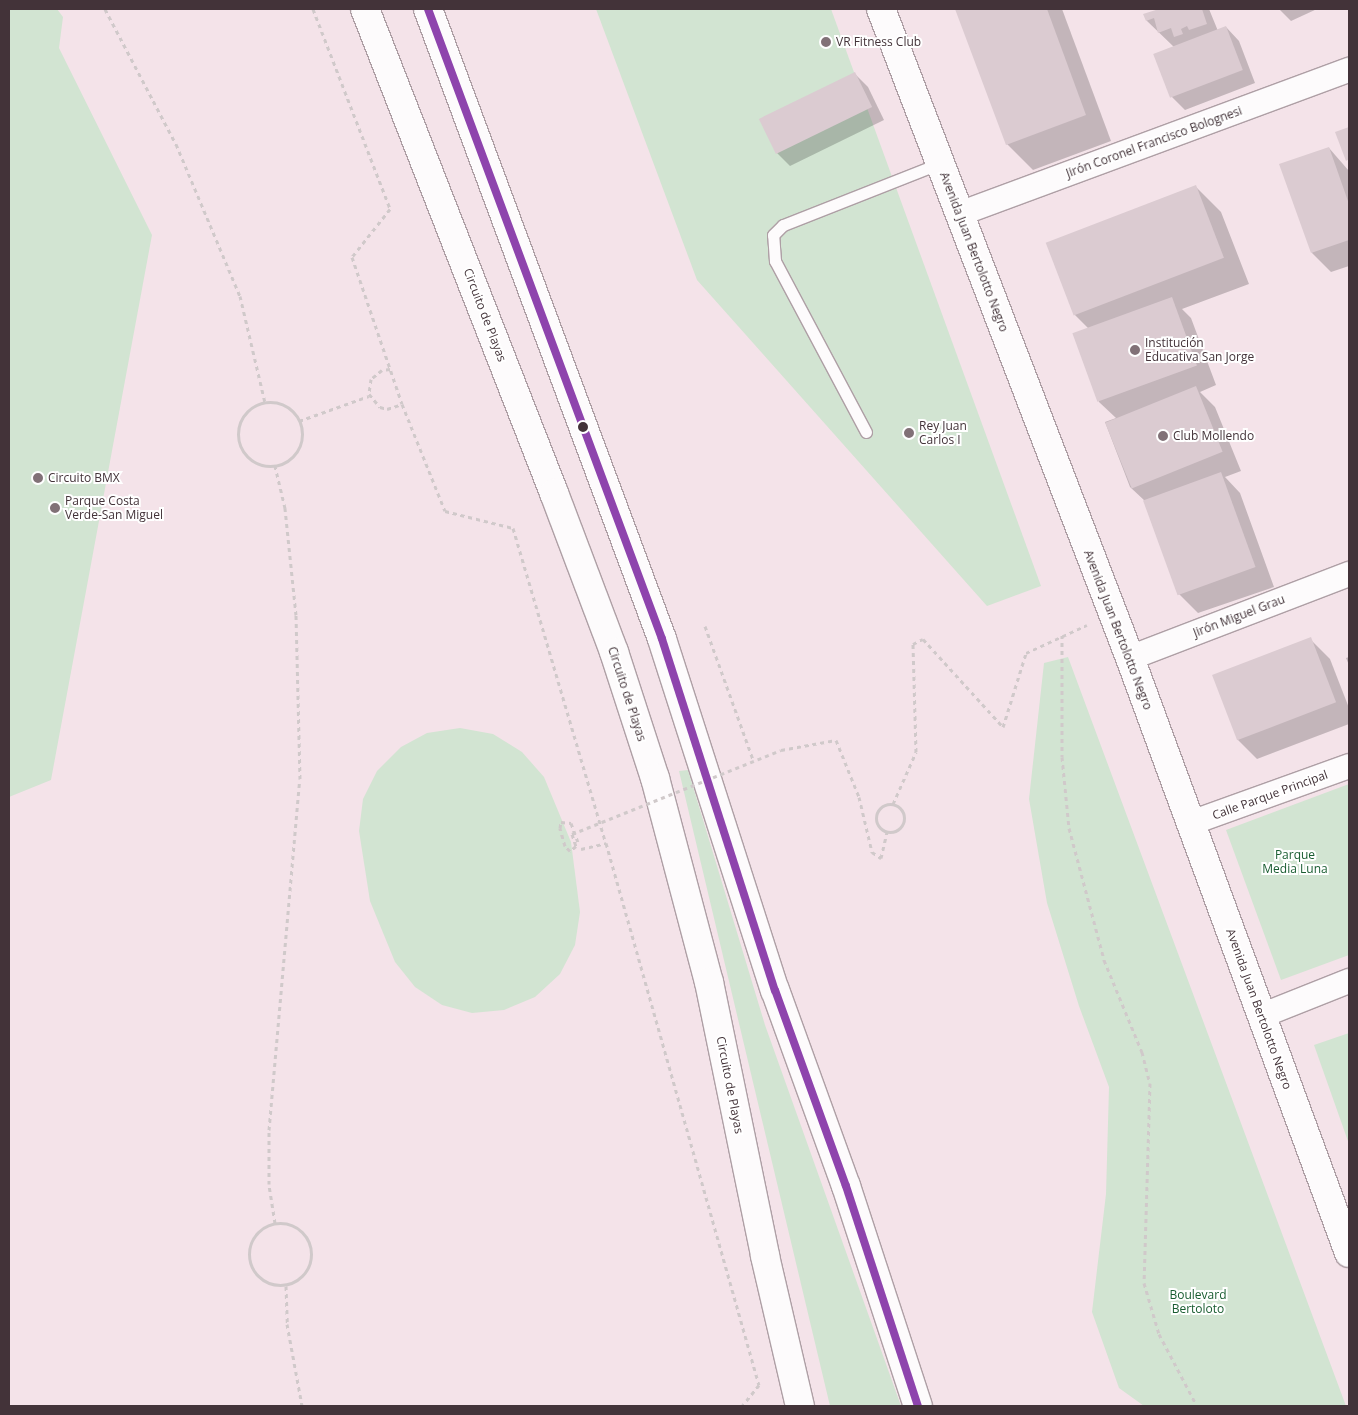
<!DOCTYPE html>
<html>
<head>
<meta charset="utf-8">
<style>
	body { margin:0 }
	#map { position:relative; width:1358px; height:1415px; overflow:hidden; background:#f4e3e9; font-family:"Open Sans",sans-serif }
	div>[style] { position:absolute }
	.green>* { inset:0; background:#d2e4d2 }
	.shadow>* { inset:0; background:#0003 }
	.building>* { inset:0; background:#dbcbd1; transform-origin:0 0 }
	.path>* { height:3px; margin-top:-1.5px; transform-origin:0; background:repeating-linear-gradient(90deg,#d0c9ca 0 4px,transparent 0 8px) }
	.path>.ring { margin:-1.5px; padding:0; box-sizing:content-box; background:none; border:3px solid #d0c9ca; border-radius:50% }
	.roads { filter:drop-shadow(1px 0 #ae9fa5) drop-shadow(-1px 0 #ae9fa5) drop-shadow(0 1px #ae9fa5) drop-shadow(0 -1px #ae9fa5) }
	.service>* { height:11px; margin:-5.5px; padding:0 5.5px; transform-origin:5.5px; border-radius:5.5px; background:#fdfbfc }
	.minor>* { height:24px; margin:-12px; padding:0 12px; transform-origin:12px; border-radius:12px; background:#fdfbfc }
	.secondary>* { height:28px; margin:-14px; padding:0 14px; transform-origin:14px; border-radius:14px; background:#fdfbfc }
	.trunk>* { height:28px; margin:-14px; padding:0 14px; transform-origin:14px; border-radius:14px; background:#fdfbfc }
	.path-bridge>* { height:3px; margin-top:-1.5px; transform-origin:0; background:repeating-linear-gradient(90deg,#d0c9ca 0 4px,transparent 0 8px) }
	.bus-1>* { height:8px; margin:-4px; padding:0 4px; transform-origin:4px; border-radius:4px; background:#8e44ad }
	.dots>* { width:14px; height:14px; translate:-50% -50%; box-sizing:border-box; border:2px solid #fff; border-radius:50% }
	span { translate:-50% -50%; white-space:nowrap; text-align:center; line-height:1.15; -webkit-text-stroke:4px #fff; paint-order:stroke }
	.poi-label { font-size:12px; color:#433339 }
	.left { translate:0 -50%; text-align:left }
	.street-label { font-size:12px; color:#433339 }
	.park-label { font-size:12px; color:#185c30 }
	.frame { position:absolute; inset:0; border:10px solid #433339; pointer-events:none }
</style>
</head>
<body>
<div id="map">
	<div class="green">
		<div style="clip-path:polygon(9px 9px,57px 9px,63px 17px,59px 48px,152px 235px,51px 780px,9px 797px)"></div>
		<div style="clip-path:polygon(596px 9px,831px 9px,1041px 586px,987px 606px,697px 280px)"></div>
		<div style="clip-path:polygon(1068px 657px,1346px 1406px,1144px 1406px,1119px 1388px,1092px 1312px,1106px 1194px,1109px 1087px,1079px 1006px,1047px 903px,1029px 799px,1044px 663px)"></div>
		<div style="clip-path:polygon(460px 728px,493px 734px,522px 752px,544px 777px,571px 842px,580px 912px,575px 945px,560px 974px,535px 997px,504px 1010px,472px 1013px,442px 1005px,415px 987px,395px 962px,370px 901px,359px 831px,363px 799px,377px 771px,401px 747px,427px 733px)"></div>
		<div style="clip-path:polygon(688px 770px,765px 1025px,901px 1406px,830px 1406px,679px 771px)"></div>
		<div style="clip-path:polygon(1349px 784px,1349px 955px,1281px 980px,1226px 830px)"></div>
		<div style="clip-path:polygon(1349px 1033px,1349px 1144px,1314px 1045px)"></div>
	</div>
	<div class="shadow">
		<div style="clip-path:polygon(957px 9px,1062px 9px,1111px 141px,1033px 170px,1007px 144px)"></div>
		<div style="clip-path:polygon(1163px 9px,1209px 9px,1218px 31px,1226px 27px,1239px 41px,1255px 83px,1185px 110px,1172px 97px,1174px 47px,1147px 21px,1145px 15px)"></div>
		<div style="clip-path:polygon(1279px 9px,1317px 9px,1291px 21px)"></div>
		<div style="clip-path:polygon(855px 74px,868px 87px,884px 120px,790px 166px,777px 153px)"></div>
		<div style="clip-path:polygon(1329px 148px,1349px 171px,1349px 266px,1331px 272px,1312px 253px)"></div>
		<div style="clip-path:polygon(1195px 186px,1221px 212px,1249px 284px,1182px 309px,1191px 318px,1216px 385px,1200px 392px,1215px 407px,1241px 471px,1225px 477px,1240px 493px,1274px 587px,1198px 613px,1178px 593px,1145px 501px,1130px 487px,1105px 422px,1116px 418px,1099px 402px,1075px 335px,1089px 329px,1074px 314px)"></div>
		<div style="clip-path:polygon(1310px 639px,1330px 659px,1349px 708px,1349px 724px,1257px 759px,1237px 739px)"></div>
		<div style="clip-path:polygon(1349px 657px,1349px 665px,1346px 658px)"></div>
	</div>
	<div class="building">
		<div style="clip-path:polygon(955px 9px,1047px 9px,1086px 115px,1006px 145px)"></div>
		<div style="clip-path:polygon(1159px 9px,1202px 9px,1207px 24px,1189px 30px,1187px 26px,1181px 29px,1183px 34px,1174px 37px,1171px 28px,1158px 33px,1154px 18px,1146px 21px,1143px 14px)"></div>
		<div style="left:1226px;top:26px;width:47px;height:78px;rotate:69deg"></div>
		<div style="left:855px;top:72px;width:39px;height:107px;rotate:64deg"></div>
		<div style="clip-path:polygon(1349px 127px,1349px 159px,1346px 161px,1335px 132px)"></div>
		<div style="clip-path:polygon(1329px 147px,1349px 204px,1349px 240px,1311px 253px,1279px 164px)"></div>
		<div style="left:1196px;top:185px;width:78px;height:161px;rotate:69deg"></div>
		<div style="left:1172px;top:297px;width:73px;height:106px;rotate:70deg"></div>
		<div style="left:1196px;top:386px;width:71px;height:98px;rotate:68deg"></div>
		<div style="left:1221px;top:472px;width:101px;height:83px;rotate:70deg"></div>
		<div style="left:1311px;top:637px;width:70px;height:106px;rotate:69deg"></div>
	</div>
	<div class="path">
		<div style="left:105px;top:9px;width:153px;rotate:62.3deg"></div>
		<div style="left:176px;top:144px;width:165px;rotate:67.2deg"></div>
		<div style="left:240px;top:296px;width:110px;rotate:76.8deg"></div>
		<div style="left:313px;top:9px;width:214px;rotate:68.9deg"></div>
		<div style="left:390px;top:209px;width:61px;rotate:128.4deg"></div>
		<div style="left:352px;top:257px;width:155px;rotate:71.2deg"></div>
		<div style="left:402px;top:404px;width:115px;rotate:68.1deg"></div>
		<div style="left:445px;top:511px;width:70px;rotate:14deg"></div>
		<div style="left:513px;top:528px;width:328px;rotate:73.6deg"></div>
		<div style="left:606px;top:843px;width:563px;rotate:74.24deg"></div>
		<div style="left:759px;top:1385px;width:27px;rotate:129deg"></div>
		<div style="left:390px;top:369px;width:8px;rotate:173deg"></div>
		<div style="left:382px;top:370px;width:14px;rotate:141deg"></div>
		<div style="left:371px;top:379px;width:15px;rotate:98deg"></div>
		<div style="left:369px;top:394px;width:17px;rotate:50deg"></div>
		<div style="left:380px;top:407px;width:7px;rotate:16deg"></div>
		<div style="left:387px;top:409px;width:16px;rotate:-18deg"></div>
		<div class="ring" style="left:238px;top:402px;width:61px;height:61px"></div>
		<div style="left:299px;top:421px;width:74px;rotate:-19.7deg"></div>
		<div style="left:705px;top:626px;width:141px;rotate:70.2deg"></div>
		<div style="left:1062px;top:635px;width:122px;rotate:90deg"></div>
		<div style="left:1062px;top:757px;width:71px;rotate:84.4deg"></div>
		<div style="left:1069px;top:828px;width:137px;rotate:75.1deg"></div>
		<div style="left:1104px;top:960px;width:100px;rotate:67.6deg"></div>
		<div style="left:1142px;top:1052px;width:32px;rotate:76deg"></div>
		<div style="left:1150px;top:1083px;width:200px;rotate:91.7deg"></div>
		<div style="left:1144px;top:1283px;width:53px;rotate:73.6deg"></div>
		<div style="left:1159px;top:1334px;width:81px;rotate:62.2deg"></div>
		<div style="left:781px;top:750px;width:56px;rotate:-10.3deg"></div>
		<div style="left:836px;top:740px;width:61px;rotate:68deg"></div>
		<div style="left:859px;top:797px;width:57px;rotate:76.7deg"></div>
		<div style="left:872px;top:852px;width:11px;rotate:34deg"></div>
		<div style="left:881px;top:858px;width:27px;rotate:-77deg"></div>
		<div class="ring" style="left:876px;top:804px;width:25px;height:25px"></div>
		<div style="left:893px;top:804px;width:57px;rotate:-66.1deg"></div>
		<div style="left:916px;top:752px;width:108px;rotate:-91.6deg"></div>
		<div style="left:913px;top:644px;width:11px;rotate:-27deg"></div>
		<div style="left:923px;top:639px;width:119px;rotate:47.7deg"></div>
		<div style="left:1003px;top:727px;width:77px;rotate:-72.7deg"></div>
		<div style="left:1026px;top:653px;width:67px;rotate:-24.7deg"></div>
		<div style="left:572px;top:834px;width:13px;rotate:72deg"></div>
		<div style="left:576px;top:846px;width:8px;rotate:140deg"></div>
		<div style="left:570px;top:851px;width:7px;rotate:-135deg"></div>
		<div style="left:565px;top:846px;width:19px;rotate:-106deg"></div>
		<div style="left:560px;top:828px;width:6px;rotate:-81deg"></div>
		<div style="left:561px;top:822px;width:10px;rotate:6deg"></div>
		<div style="left:571px;top:823px;width:20px;rotate:70deg"></div>
		<div style="left:581px;top:849px;width:26px;rotate:-13deg"></div>
		<div class="ring" style="left:249px;top:1223px;width:59px;height:59px"></div>
		<div style="left:275px;top:1223px;width:39px;rotate:-99deg"></div>
		<div style="left:269px;top:1184px;width:54px;rotate:-90deg"></div>
		<div style="left:269px;top:1130px;width:352px;rotate:-85deg"></div>
		<div style="left:300px;top:779px;width:164px;rotate:-91.4deg"></div>
		<div style="left:296px;top:615px;width:108px;rotate:-95.9deg"></div>
		<div style="left:285px;top:508px;width:43px;rotate:-103.4deg"></div>
		<div style="left:286px;top:1286px;width:38px;rotate:88deg"></div>
		<div style="left:287px;top:1324px;width:83px;rotate:79.6deg"></div>
	</div>
	<div class="roads">
		<div class="service">
			<div style="left:866px;top:432px;width:194px;rotate:-118deg"></div>
			<div style="left:775px;top:261px;width:26px;rotate:-94deg"></div>
			<div style="left:773px;top:235px;width:14px;rotate:-45deg"></div>
			<div style="left:783px;top:225px;width:169px;rotate:-21.5deg"></div>
		</div>
		<div class="minor">
			<div style="left:959px;top:214px;width:416px;rotate:-20.3deg"></div>
			<div style="left:1130px;top:658px;width:235px;rotate:-21deg"></div>
			<div style="left:1191px;top:823px;width:168px;rotate:-19.8deg"></div>
			<div style="left:1261px;top:1016px;width:95px;rotate:-21.7deg"></div>
		</div>
		<div class="secondary">
			<div style="left:881px;top:9px;width:695px;rotate:69.01deg"></div>
			<div style="left:1130px;top:658px;width:634px;rotate:69.79deg"></div>
		</div>
		<div class="trunk">
			<div style="left:365px;top:9px;width:520px;rotate:68.67deg"></div>
			<div style="left:554px;top:493px;width:170px;rotate:69.3deg"></div>
			<div style="left:614px;top:652px;width:133px;rotate:72deg"></div>
			<div style="left:655px;top:778px;width:211px;rotate:75.2deg"></div>
			<div style="left:709px;top:982px;width:280px;rotate:78.4deg"></div>
			<div style="left:765px;top:1256px;width:154px;rotate:76.9deg"></div>
			<div style="left:428px;top:9px;width:672px;rotate:69.62deg"></div>
			<div style="left:662px;top:639px;width:369px;rotate:72.2deg"></div>
			<div style="left:775px;top:990px;width:208px;rotate:70.1deg"></div>
			<div style="left:846px;top:1186px;width:231px;rotate:71.9deg"></div>
		</div>
	</div>
	<div class="path-bridge">
		<div style="left:572px;top:834px;width:225px;rotate:-21.9deg"></div>
	</div>
	<div class="bus-1">
		<div style="left:428px;top:9px;width:672px;rotate:69.62deg"></div>
		<div style="left:662px;top:639px;width:369px;rotate:72.2deg"></div>
		<div style="left:775px;top:990px;width:208px;rotate:70.1deg"></div>
		<div style="left:846px;top:1186px;width:231px;rotate:71.9deg"></div>
	</div>
	<div class="dots">
		<div style="left:826px;top:42px;background:#817177"></div>
		<div style="left:1135px;top:350px;background:#817177"></div>
		<div style="left:583px;top:427px;background:#433339"></div>
		<div style="left:909px;top:433px;background:#817177"></div>
		<div style="left:1163px;top:436px;background:#817177"></div>
		<div style="left:38px;top:478px;background:#817177"></div>
		<div style="left:55px;top:508px;background:#817177"></div>
	</div>
	<div class="poi-label">
		<span class="left" style="left:836px;top:42px">VR Fitness Club</span>
		<span class="left" style="left:1145px;top:350px">Institución<br>Educativa San Jorge</span>
		<span class="left" style="left:919px;top:433px">Rey Juan<br>Carlos I</span>
		<span class="left" style="left:1173px;top:436px">Club Mollendo</span>
		<span class="left" style="left:48px;top:478px">Circuito BMX</span>
		<span class="left" style="left:65px;top:508px">Parque Costa<br>Verde-San Miguel</span>
	</div>
	<div class="street-label">
		<span style="left:1154px;top:142px;rotate:-20deg">Jirón Coronel Francisco Bolognesi</span>
		<span style="left:974px;top:252px;rotate:69deg">Avenida Juan Bertolotto Negro</span>
		<span style="left:485px;top:315px;rotate:69deg">Circuito de Playas</span>
		<span style="left:1239px;top:616px;rotate:-21deg">Jirón Miguel Grau</span>
		<span style="left:1118px;top:630px;rotate:69deg">Avenida Juan Bertolotto Negro</span>
		<span style="left:627px;top:694px;rotate:72deg">Circuito de Playas</span>
		<span style="left:1270px;top:795px;rotate:-20deg">Calle Parque Principal</span>
		<span style="left:1259px;top:1009px;rotate:70deg">Avenida Juan Bertolotto Negro</span>
		<span style="left:730px;top:1085px;rotate:79deg">Circuito de Playas</span>
	</div>
	<div class="park-label">
		<span style="left:1295px;top:862px">Parque<br>Media Luna</span>
		<span style="left:1198px;top:1302px">Boulevard<br>Bertoloto</span>
	</div>
	<div class="frame"></div>
</div>
</body>
</html>
